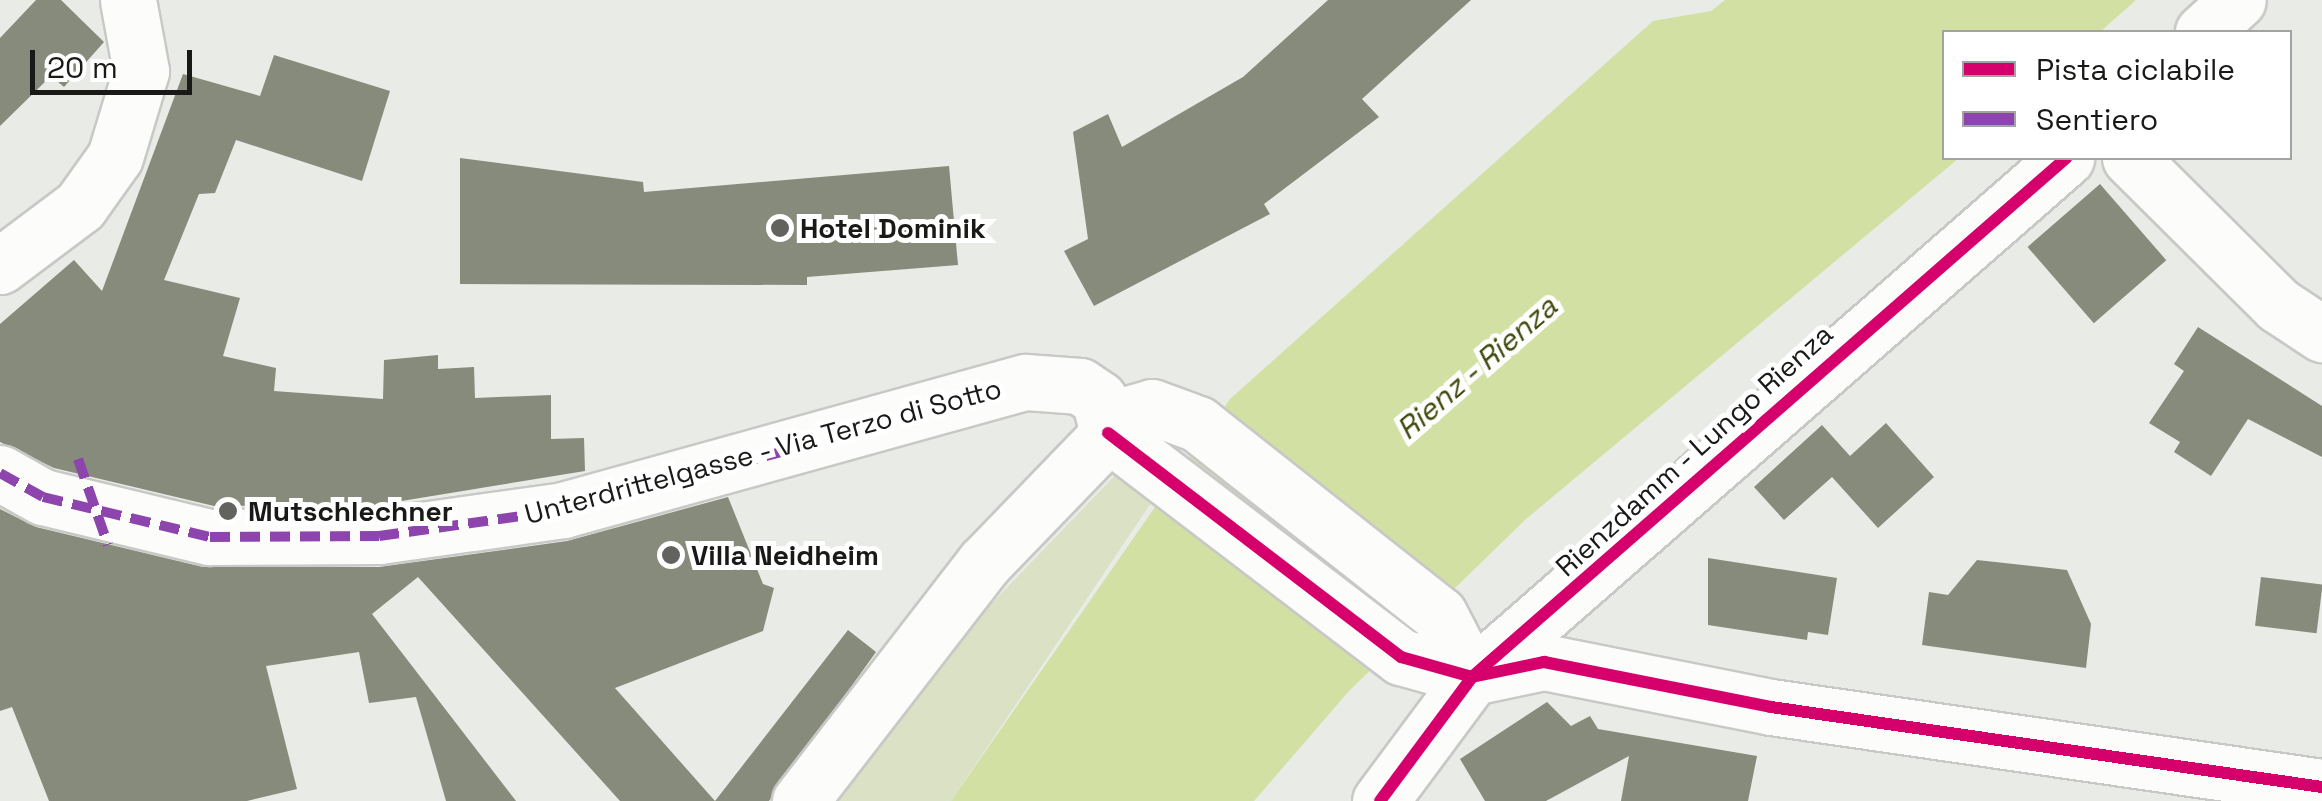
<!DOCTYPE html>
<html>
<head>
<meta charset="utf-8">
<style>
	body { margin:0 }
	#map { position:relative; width:2322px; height:801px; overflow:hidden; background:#e9ebe6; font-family:"Space Grotesk",sans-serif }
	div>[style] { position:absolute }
	.green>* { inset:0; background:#dae1c4 }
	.water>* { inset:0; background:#d2e0a4 }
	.building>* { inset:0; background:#878b7b; transform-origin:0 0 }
	.roads { filter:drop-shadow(2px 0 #c8c9c6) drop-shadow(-2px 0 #c8c9c6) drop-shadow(0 2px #c8c9c6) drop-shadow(0 -2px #c8c9c6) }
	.minor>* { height:55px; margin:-27.5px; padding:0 27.5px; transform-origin:27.5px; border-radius:27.5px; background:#fcfcfb }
	.quiet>* { height:10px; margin-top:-5px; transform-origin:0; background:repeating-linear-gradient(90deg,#8e44ad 0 20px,transparent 0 30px) }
	.cycleway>* { height:12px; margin:-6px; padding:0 6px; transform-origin:6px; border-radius:6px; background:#d6006c }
	.dots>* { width:28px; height:28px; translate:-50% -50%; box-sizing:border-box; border:5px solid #fff; border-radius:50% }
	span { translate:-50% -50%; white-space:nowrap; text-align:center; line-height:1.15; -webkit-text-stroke:10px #fff; paint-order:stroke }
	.poi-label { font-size:28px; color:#191917; font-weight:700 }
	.left { translate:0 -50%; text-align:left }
	.street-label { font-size:28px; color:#191917 }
	.water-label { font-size:30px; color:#3e490a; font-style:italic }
	.legend { position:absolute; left:1942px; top:30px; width:350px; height:130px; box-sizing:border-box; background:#fff; border:2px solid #a3a3a2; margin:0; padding:12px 18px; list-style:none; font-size:30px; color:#191917 }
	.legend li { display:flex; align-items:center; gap:20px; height:50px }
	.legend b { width:50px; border:2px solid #a3a3a2 }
	.scale { position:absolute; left:30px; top:50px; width:162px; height:45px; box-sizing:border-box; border:5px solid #191917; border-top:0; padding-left:12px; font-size:30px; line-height:35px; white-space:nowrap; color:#191917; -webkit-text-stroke:8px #fff; paint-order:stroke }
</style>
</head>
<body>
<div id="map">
	<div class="green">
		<div style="clip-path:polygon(1123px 467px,1159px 491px,951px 801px,839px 801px,949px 648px)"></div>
	</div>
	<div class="water">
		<div style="clip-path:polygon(1725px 0,2136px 0,2100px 32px,1944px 32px,1944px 158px,1959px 158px,1526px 519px,1349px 691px,1254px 801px,951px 801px,1230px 399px,1653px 21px,1711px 11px)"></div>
	</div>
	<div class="building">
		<div style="clip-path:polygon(36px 0,61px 0,104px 42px,64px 87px,51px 76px,0 126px,0 38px)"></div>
		<div style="clip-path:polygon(1328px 0,1471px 0,1362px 99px,1379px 117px,1264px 204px,1270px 214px,1094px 306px,1064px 251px,1088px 239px,1073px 132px,1108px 114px,1122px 147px,1243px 77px)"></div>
		<div style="clip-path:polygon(274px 55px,390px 91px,362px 181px,236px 140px,215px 193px,199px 194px,164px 280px,240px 298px,223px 356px,276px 368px,274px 391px,383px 399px,384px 360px,438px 355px,438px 369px,474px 367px,475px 398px,551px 395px,551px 439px,584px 438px,585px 471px,377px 505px,214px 506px,54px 468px,0 442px,0 324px,74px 260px,102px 291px,183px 74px,260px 96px)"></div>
		<div style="clip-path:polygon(460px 158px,643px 182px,644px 192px,949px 166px,958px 265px,807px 277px,807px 285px,460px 284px)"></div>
		<div style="left:2100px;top:184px;width:101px;height:96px;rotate:49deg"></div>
		<div style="clip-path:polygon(2198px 327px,2322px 406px,2322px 457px,2248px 419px,2211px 476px,2174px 452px,2180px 442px,2149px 423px,2184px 371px,2174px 364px)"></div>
		<div style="clip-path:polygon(1886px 423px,1934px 477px,1878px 528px,1832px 477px,1784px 520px,1754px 487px,1822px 425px,1850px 456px)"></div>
		<div style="clip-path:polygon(728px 497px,763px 584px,774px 588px,763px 631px,615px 688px,715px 801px,848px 630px,876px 652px,769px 801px,620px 801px,418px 577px,372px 614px,516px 801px,446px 801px,416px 697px,369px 703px,359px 652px,266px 666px,297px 789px,247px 801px,49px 801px,12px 707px,0 711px,0 509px,36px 527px,203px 567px,379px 567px,567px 541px)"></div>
		<div style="clip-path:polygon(1708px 558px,1837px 578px,1828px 635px,1808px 632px,1807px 640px,1708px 625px)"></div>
		<div style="clip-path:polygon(1977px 560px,2067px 570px,2091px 624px,2086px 668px,1922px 645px,1929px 592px,1948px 595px)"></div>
		<div style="left:2261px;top:577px;width:62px;height:49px;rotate:7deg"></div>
		<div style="clip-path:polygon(1547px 702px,1571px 726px,1590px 716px,1598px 729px,1757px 756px,1748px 801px,1621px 801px,1629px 756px,1546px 801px,1485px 801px,1460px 759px)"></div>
	</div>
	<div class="roads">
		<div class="minor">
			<div style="left:2203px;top:32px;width:47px;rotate:-42.4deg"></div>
			<div style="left:2130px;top:158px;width:209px;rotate:44.8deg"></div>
			<div style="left:2278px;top:305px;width:53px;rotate:33.4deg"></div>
			<div style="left:0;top:266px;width:100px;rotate:-36.9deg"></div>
			<div style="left:80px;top:206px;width:60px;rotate:-54.5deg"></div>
			<div style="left:115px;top:157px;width:90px;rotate:-73.2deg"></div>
			<div style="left:141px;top:71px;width:72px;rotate:-100.4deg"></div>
			<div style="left:1108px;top:433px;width:369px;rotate:37.4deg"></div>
			<div style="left:1401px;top:657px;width:74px;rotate:15.7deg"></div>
			<div style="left:1472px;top:677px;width:74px;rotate:-11.8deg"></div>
			<div style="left:1544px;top:662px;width:231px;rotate:11.2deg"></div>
			<div style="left:1771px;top:707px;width:557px;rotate:8.26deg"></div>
			<div style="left:0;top:473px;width:49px;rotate:29.2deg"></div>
			<div style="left:43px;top:497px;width:172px;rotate:13.5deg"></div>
			<div style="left:210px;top:537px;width:169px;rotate:-0.3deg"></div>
			<div style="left:379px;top:536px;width:186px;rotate:-8deg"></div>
			<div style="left:563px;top:510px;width:480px;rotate:-15.5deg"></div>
			<div style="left:1026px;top:382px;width:54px;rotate:4.2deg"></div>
			<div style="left:1080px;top:386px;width:23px;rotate:34deg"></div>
			<div style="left:1099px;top:399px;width:35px;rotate:75deg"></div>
			<div style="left:800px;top:801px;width:301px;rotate:-52.3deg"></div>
			<div style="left:984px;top:563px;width:207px;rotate:-46deg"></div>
			<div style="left:1128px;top:414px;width:25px;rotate:-16deg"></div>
			<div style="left:1152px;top:407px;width:49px;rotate:20.3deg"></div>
			<div style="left:1198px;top:424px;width:307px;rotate:38.3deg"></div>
			<div style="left:1439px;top:614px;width:71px;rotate:62.4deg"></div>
			<div style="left:1380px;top:801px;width:154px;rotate:-53.4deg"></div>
			<div style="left:1472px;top:677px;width:789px;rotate:-41.14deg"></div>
		</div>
	</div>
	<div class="quiet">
		<div style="left:78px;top:459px;width:91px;rotate:70.8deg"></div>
		<div style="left:0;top:473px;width:49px;rotate:29.2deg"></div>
		<div style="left:43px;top:497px;width:172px;rotate:13.5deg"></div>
		<div style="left:210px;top:537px;width:169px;rotate:-0.3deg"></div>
		<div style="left:379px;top:536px;width:186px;rotate:-8deg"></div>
		<div style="left:563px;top:510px;width:268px;rotate:-14.9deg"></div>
	</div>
	<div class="cycleway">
		<div style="left:1108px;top:433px;width:369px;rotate:37.4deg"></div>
		<div style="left:1401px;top:657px;width:74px;rotate:15.7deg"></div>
		<div style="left:1472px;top:677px;width:74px;rotate:-11.8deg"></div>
		<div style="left:1544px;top:662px;width:231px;rotate:11.2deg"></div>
		<div style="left:1771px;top:707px;width:557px;rotate:8.26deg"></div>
		<div style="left:1380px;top:801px;width:154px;rotate:-53.4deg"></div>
		<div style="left:1472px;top:677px;width:789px;rotate:-41.14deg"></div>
	</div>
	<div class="dots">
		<div style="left:780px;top:228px;background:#62625f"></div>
		<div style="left:228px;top:511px;background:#62625f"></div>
		<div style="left:671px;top:555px;background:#62625f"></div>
	</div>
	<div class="poi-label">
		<span class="left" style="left:800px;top:228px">Hotel Dominik</span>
		<span class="left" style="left:248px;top:511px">Mutschlechner</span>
		<span class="left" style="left:691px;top:555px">Villa Neidheim</span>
	</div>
	<div class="street-label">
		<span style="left:1694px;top:450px;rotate:-42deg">Rienzdamm - Lungo Rienza</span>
		<span style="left:763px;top:451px;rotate:-15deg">Unterdrittelgasse - Via Terzo di Sotto</span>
	</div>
	<div class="water-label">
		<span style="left:1477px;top:368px;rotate:-41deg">Rienz - Rienza</span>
	</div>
	<ul class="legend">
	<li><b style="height:12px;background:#d6006c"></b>Pista ciclabile</li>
	<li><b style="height:12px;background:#8e44ad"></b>Sentiero</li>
	</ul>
	<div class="scale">20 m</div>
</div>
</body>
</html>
